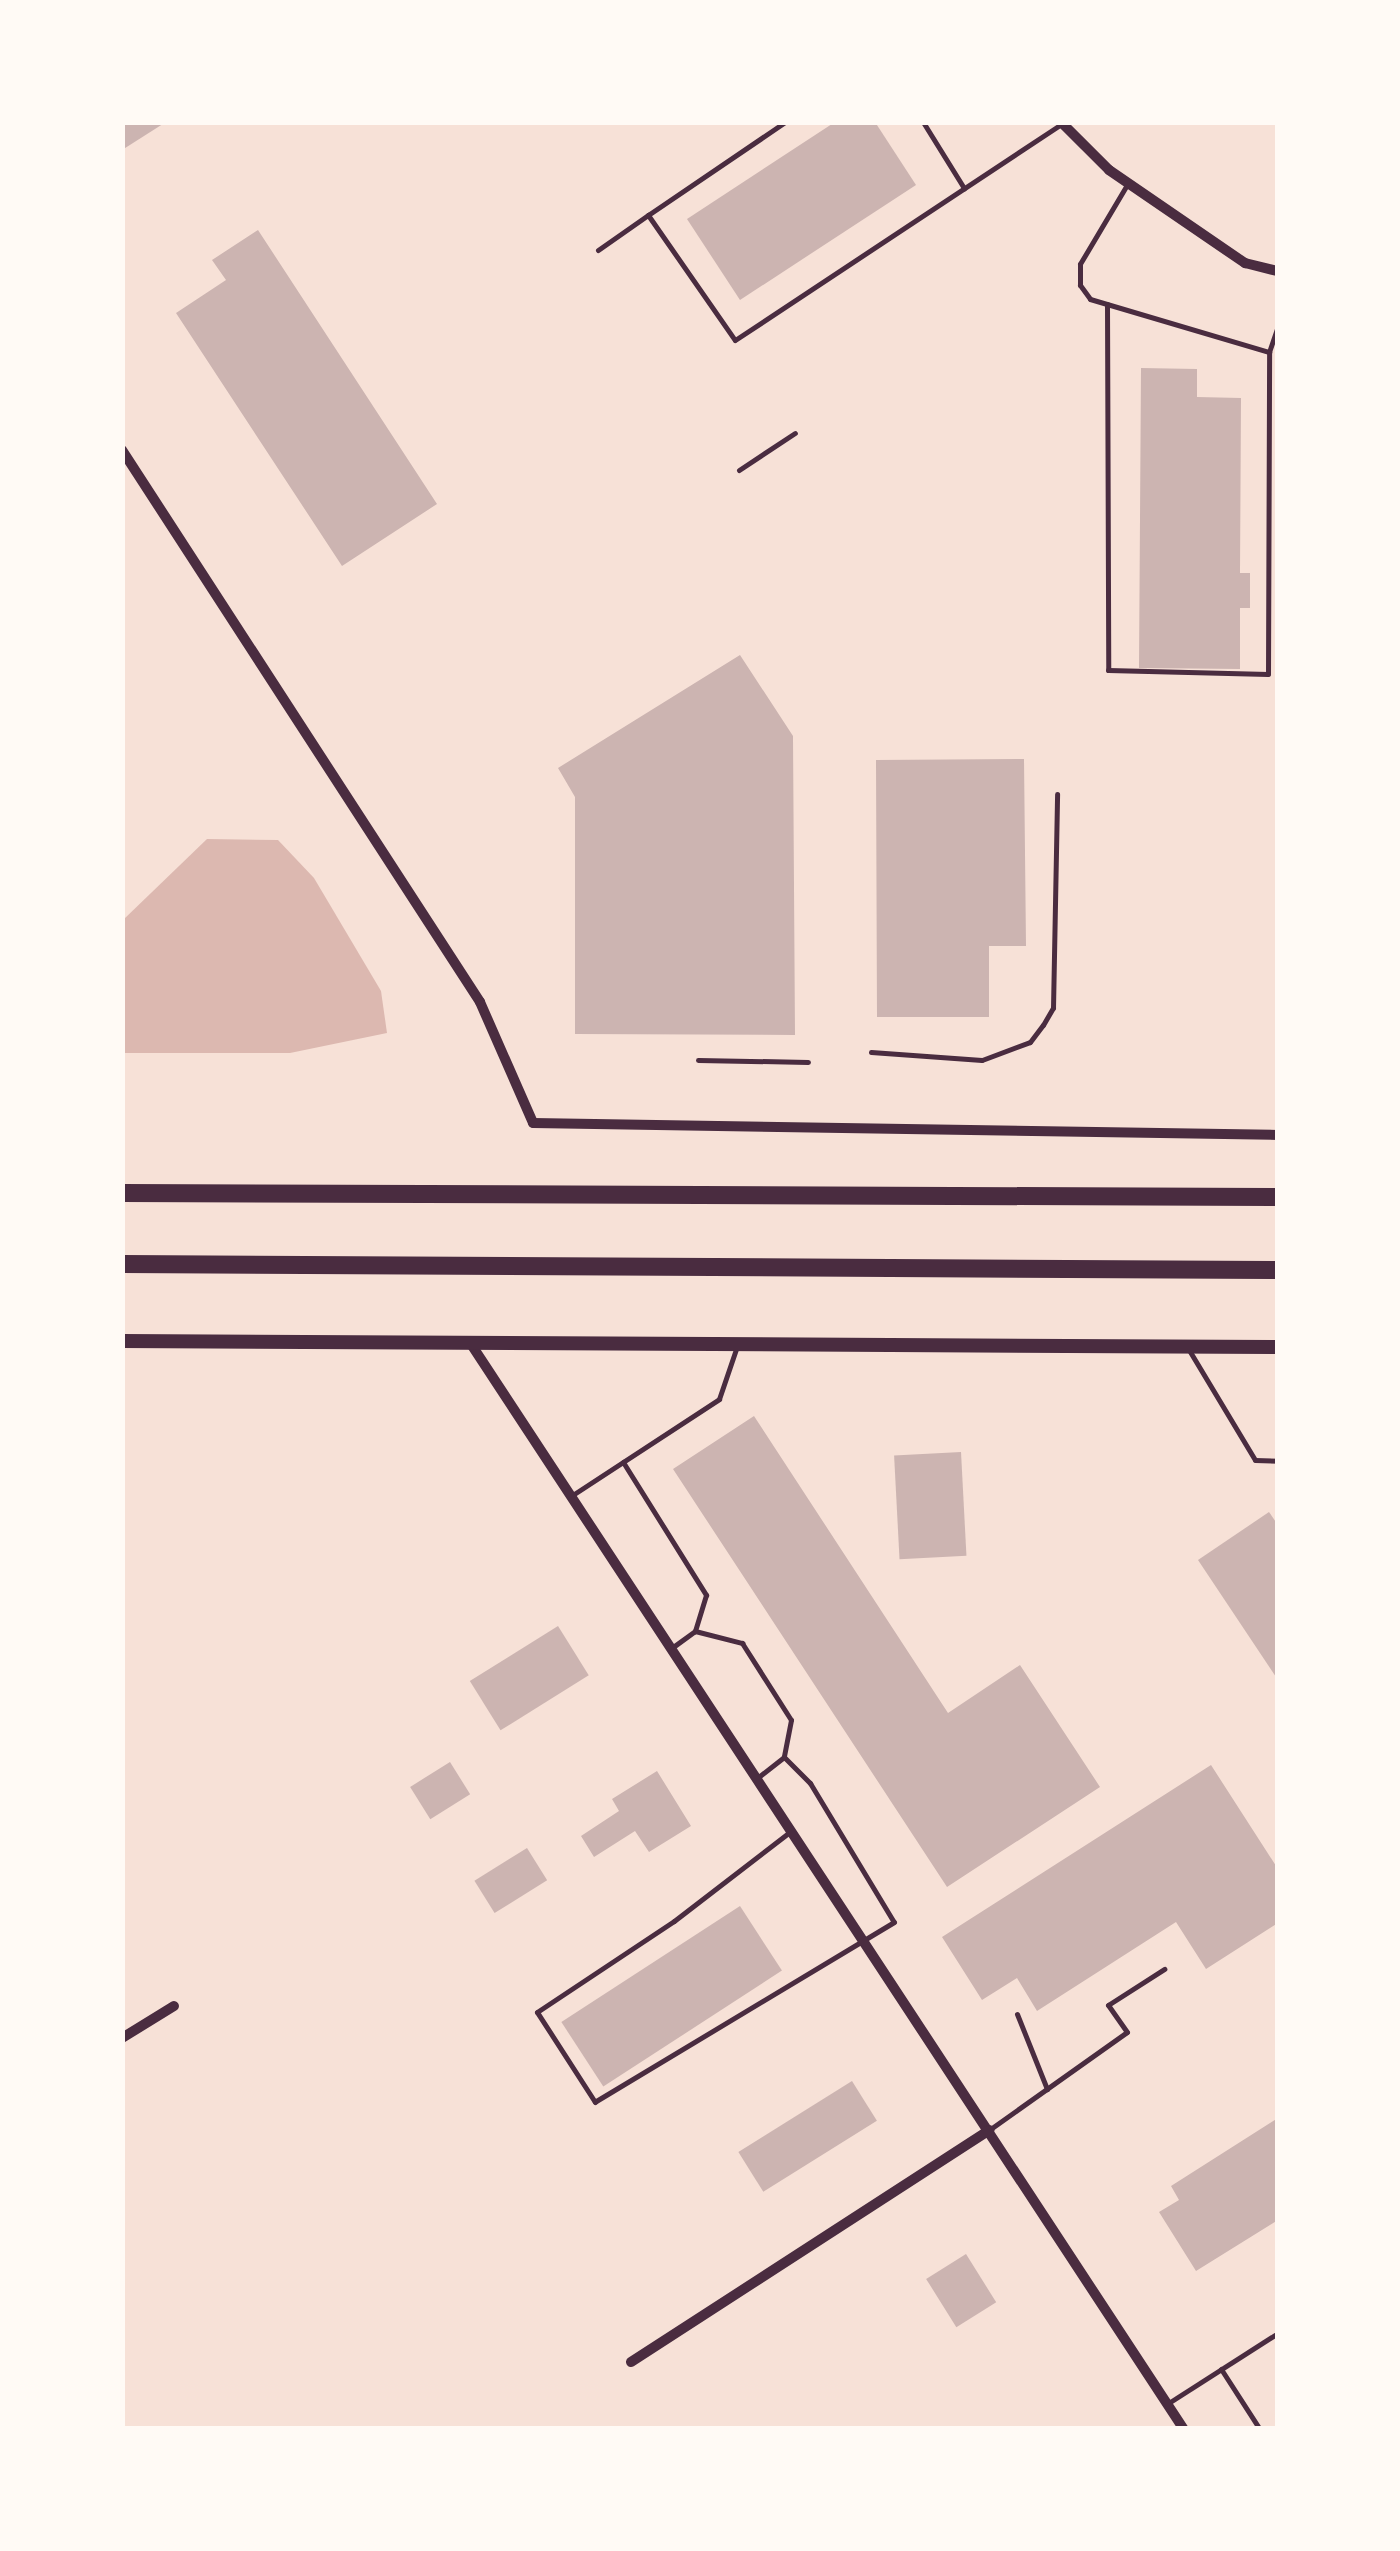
<!DOCTYPE html>
<html>
<head>
<meta charset="utf-8">
<style>
	body { margin:0 }
	#map { position:relative; width:1400px; height:2551px; overflow:hidden; background:#f7e1d7; font-family:"Space Grotesk",sans-serif }
	div>[style] { position:absolute }
	.water>* { inset:0; background:#dcb8b0 }
	.building>* { inset:0; background:#ccb4b1; transform-origin:0 0 }
	.service>* { height:5px; margin:-2.5px; padding:0 2.5px; transform-origin:2.5px; border-radius:2.5px; background:#4a2c40 }
	.minor>* { height:10px; margin:-5px; padding:0 5px; transform-origin:5px; border-radius:5px; background:#4a2c40 }
	.tertiary>* { height:14px; margin:-7px; padding:0 7px; transform-origin:7px; border-radius:7px; background:#4a2c40 }
	.primary>* { height:18px; margin:-9px; padding:0 9px; transform-origin:9px; border-radius:9px; background:#4a2c40 }
	span { translate:-50% -50%; white-space:nowrap; text-align:center; line-height:1.15; -webkit-text-stroke:10px #fffaf5; paint-order:stroke }
	.frame { position:absolute; inset:0; border:125px solid #fffaf5; pointer-events:none }
</style>
</head>
<body>
<div id="map">
	<div class="water">
		<div style="clip-path:polygon(207px 839px,278px 840px,314px 878px,381px 991px,387px 1033px,290px 1053px,123px 1053px,123px 920px)"></div>
	</div>
	<div class="building">
		<div style="clip-path:polygon(122px 122px,166px 122px,122px 150px)"></div>
		<div style="clip-path:polygon(835px 122px,875px 122px,916px 185px,740px 300px,687px 219px)"></div>
		<div style="clip-path:polygon(258px 230px,437px 504px,342px 566px,176px 313px,226px 280px,212px 260px)"></div>
		<div style="clip-path:polygon(1141px 368px,1197px 369px,1197px 397px,1241px 398px,1240px 573px,1250px 573px,1250px 608px,1240px 608px,1240px 669px,1139px 668px)"></div>
		<div style="clip-path:polygon(740px 655px,793px 736px,795px 1035px,575px 1034px,575px 797px,558px 768px)"></div>
		<div style="clip-path:polygon(1024px 759px,1026px 946px,989px 946px,989px 1017px,877px 1017px,876px 760px)"></div>
		<div style="clip-path:polygon(754px 1416px,948px 1713px,1020px 1665px,1100px 1787px,947px 1887px,673px 1469px)"></div>
		<div style="left:961px;top:1452px;width:104px;height:67px;rotate:87deg"></div>
		<div style="clip-path:polygon(1269px 1512px,1278px 1525px,1278px 1680px,1198px 1560px)"></div>
		<div style="left:558px;top:1626px;width:58px;height:104px;rotate:58deg"></div>
		<div style="left:450px;top:1762px;width:38px;height:47px;rotate:58deg"></div>
		<div style="clip-path:polygon(1211px 1765px,1278px 1869px,1278px 1923px,1206px 1969px,1176px 1922px,1037px 2011px,1017px 1978px,982px 2000px,942px 1937px)"></div>
		<div style="clip-path:polygon(657px 1771px,691px 1826px,649px 1852px,635px 1831px,594px 1857px,581px 1836px,619px 1811px,612px 1799px)"></div>
		<div style="left:527px;top:1848px;width:38px;height:62px;rotate:58deg"></div>
		<div style="left:740px;top:1906px;width:77px;height:213px;rotate:57deg"></div>
		<div style="left:852px;top:2081px;width:47px;height:134px;rotate:58deg"></div>
		<div style="clip-path:polygon(1278px 2118px,1278px 2220px,1196px 2271px,1159px 2212px,1179px 2200px,1171px 2186px)"></div>
		<div style="left:966px;top:2254px;width:57px;height:47px;rotate:58deg"></div>
	</div>
	<div class="service">
		<div style="left:785px;top:122px;width:166px;rotate:145.8deg"></div>
		<div style="left:648px;top:215px;width:152px;rotate:55.2deg"></div>
		<div style="left:735px;top:340px;width:390px;rotate:-33.5deg"></div>
		<div style="left:923px;top:122px;width:78px;rotate:58.2deg"></div>
		<div style="left:1128px;top:183px;width:94px;rotate:120.7deg"></div>
		<div style="left:1080px;top:264px;width:21px;rotate:90deg"></div>
		<div style="left:1080px;top:285px;width:17px;rotate:54deg"></div>
		<div style="left:1090px;top:299px;width:187px;rotate:16.5deg"></div>
		<div style="left:1269px;top:352px;width:28px;rotate:-71deg"></div>
		<div style="left:598px;top:250px;width:61px;rotate:-35deg"></div>
		<div style="left:1107px;top:304px;width:366px;rotate:89.8deg"></div>
		<div style="left:1108px;top:670px;width:160px;rotate:1.4deg"></div>
		<div style="left:1268px;top:674px;width:322px;rotate:-89.8deg"></div>
		<div style="left:739px;top:470px;width:67px;rotate:-33.5deg"></div>
		<div style="left:871px;top:1052px;width:111px;rotate:4.1deg"></div>
		<div style="left:982px;top:1060px;width:51px;rotate:-20.6deg"></div>
		<div style="left:1030px;top:1042px;width:21px;rotate:-53deg"></div>
		<div style="left:1043px;top:1025px;width:20px;rotate:-60deg"></div>
		<div style="left:1053px;top:1008px;width:214px;rotate:-88.9deg"></div>
		<div style="left:698px;top:1060px;width:110px;rotate:1deg"></div>
		<div style="left:1189px;top:1350px;width:128px;rotate:59deg"></div>
		<div style="left:1255px;top:1460px;width:23px;rotate:2deg"></div>
		<div style="left:623px;top:1462px;width:157px;rotate:58deg"></div>
		<div style="left:706px;top:1595px;width:38px;rotate:107deg"></div>
		<div style="left:695px;top:1631px;width:27px;rotate:144deg"></div>
		<div style="left:571px;top:1496px;width:177px;rotate:-33.2deg"></div>
		<div style="left:719px;top:1399px;width:56px;rotate:-71.2deg"></div>
		<div style="left:695px;top:1631px;width:49px;rotate:14.3deg"></div>
		<div style="left:742px;top:1643px;width:91px;rotate:57.5deg"></div>
		<div style="left:791px;top:1720px;width:38px;rotate:101deg"></div>
		<div style="left:784px;top:1757px;width:34px;rotate:142deg"></div>
		<div style="left:784px;top:1757px;width:37px;rotate:45deg"></div>
		<div style="left:810px;top:1783px;width:162px;rotate:58.9deg"></div>
		<div style="left:894px;top:1922px;width:349px;rotate:149deg"></div>
		<div style="left:595px;top:2102px;width:107px;rotate:-122.8deg"></div>
		<div style="left:537px;top:2012px;width:164px;rotate:-33.6deg"></div>
		<div style="left:674px;top:1921px;width:148px;rotate:-37.6deg"></div>
		<div style="left:1017px;top:2014px;width:81px;rotate:68.2deg"></div>
		<div style="left:989px;top:2130px;width:169px;rotate:-35.4deg"></div>
		<div style="left:1127px;top:2032px;width:33px;rotate:-125deg"></div>
		<div style="left:1108px;top:2005px;width:67px;rotate:-32.7deg"></div>
		<div style="left:1221px;top:2369px;width:70px;rotate:57.2deg"></div>
		<div style="left:1170px;top:2402px;width:128px;rotate:-32.6deg"></div>
	</div>
	<div class="minor">
		<div style="left:1061px;top:122px;width:68px;rotate:45deg"></div>
		<div style="left:1109px;top:170px;width:165px;rotate:34.4deg"></div>
		<div style="left:1245px;top:263px;width:34px;rotate:14deg"></div>
		<div style="left:122px;top:450px;width:658px;rotate:57.03deg"></div>
		<div style="left:480px;top:1002px;width:132px;rotate:66.3deg"></div>
		<div style="left:533px;top:1123px;width:745px;rotate:0.92deg"></div>
		<div style="left:469px;top:1341px;width:1301px;rotate:56.7deg"></div>
		<div style="left:122px;top:2038px;width:61px;rotate:-31.6deg"></div>
		<div style="left:631px;top:2362px;width:427px;rotate:-32.9deg"></div>
	</div>
	<div class="tertiary">
		<div style="left:122px;top:1341px;width:1156px;rotate:0.3deg"></div>
	</div>
	<div class="primary">
		<div style="left:122px;top:1193px;width:1156px;rotate:0.2deg"></div>
		<div style="left:122px;top:1264px;width:1156px;rotate:0.3deg"></div>
	</div>
	<div class="frame"></div>
</div>
</body>
</html>
